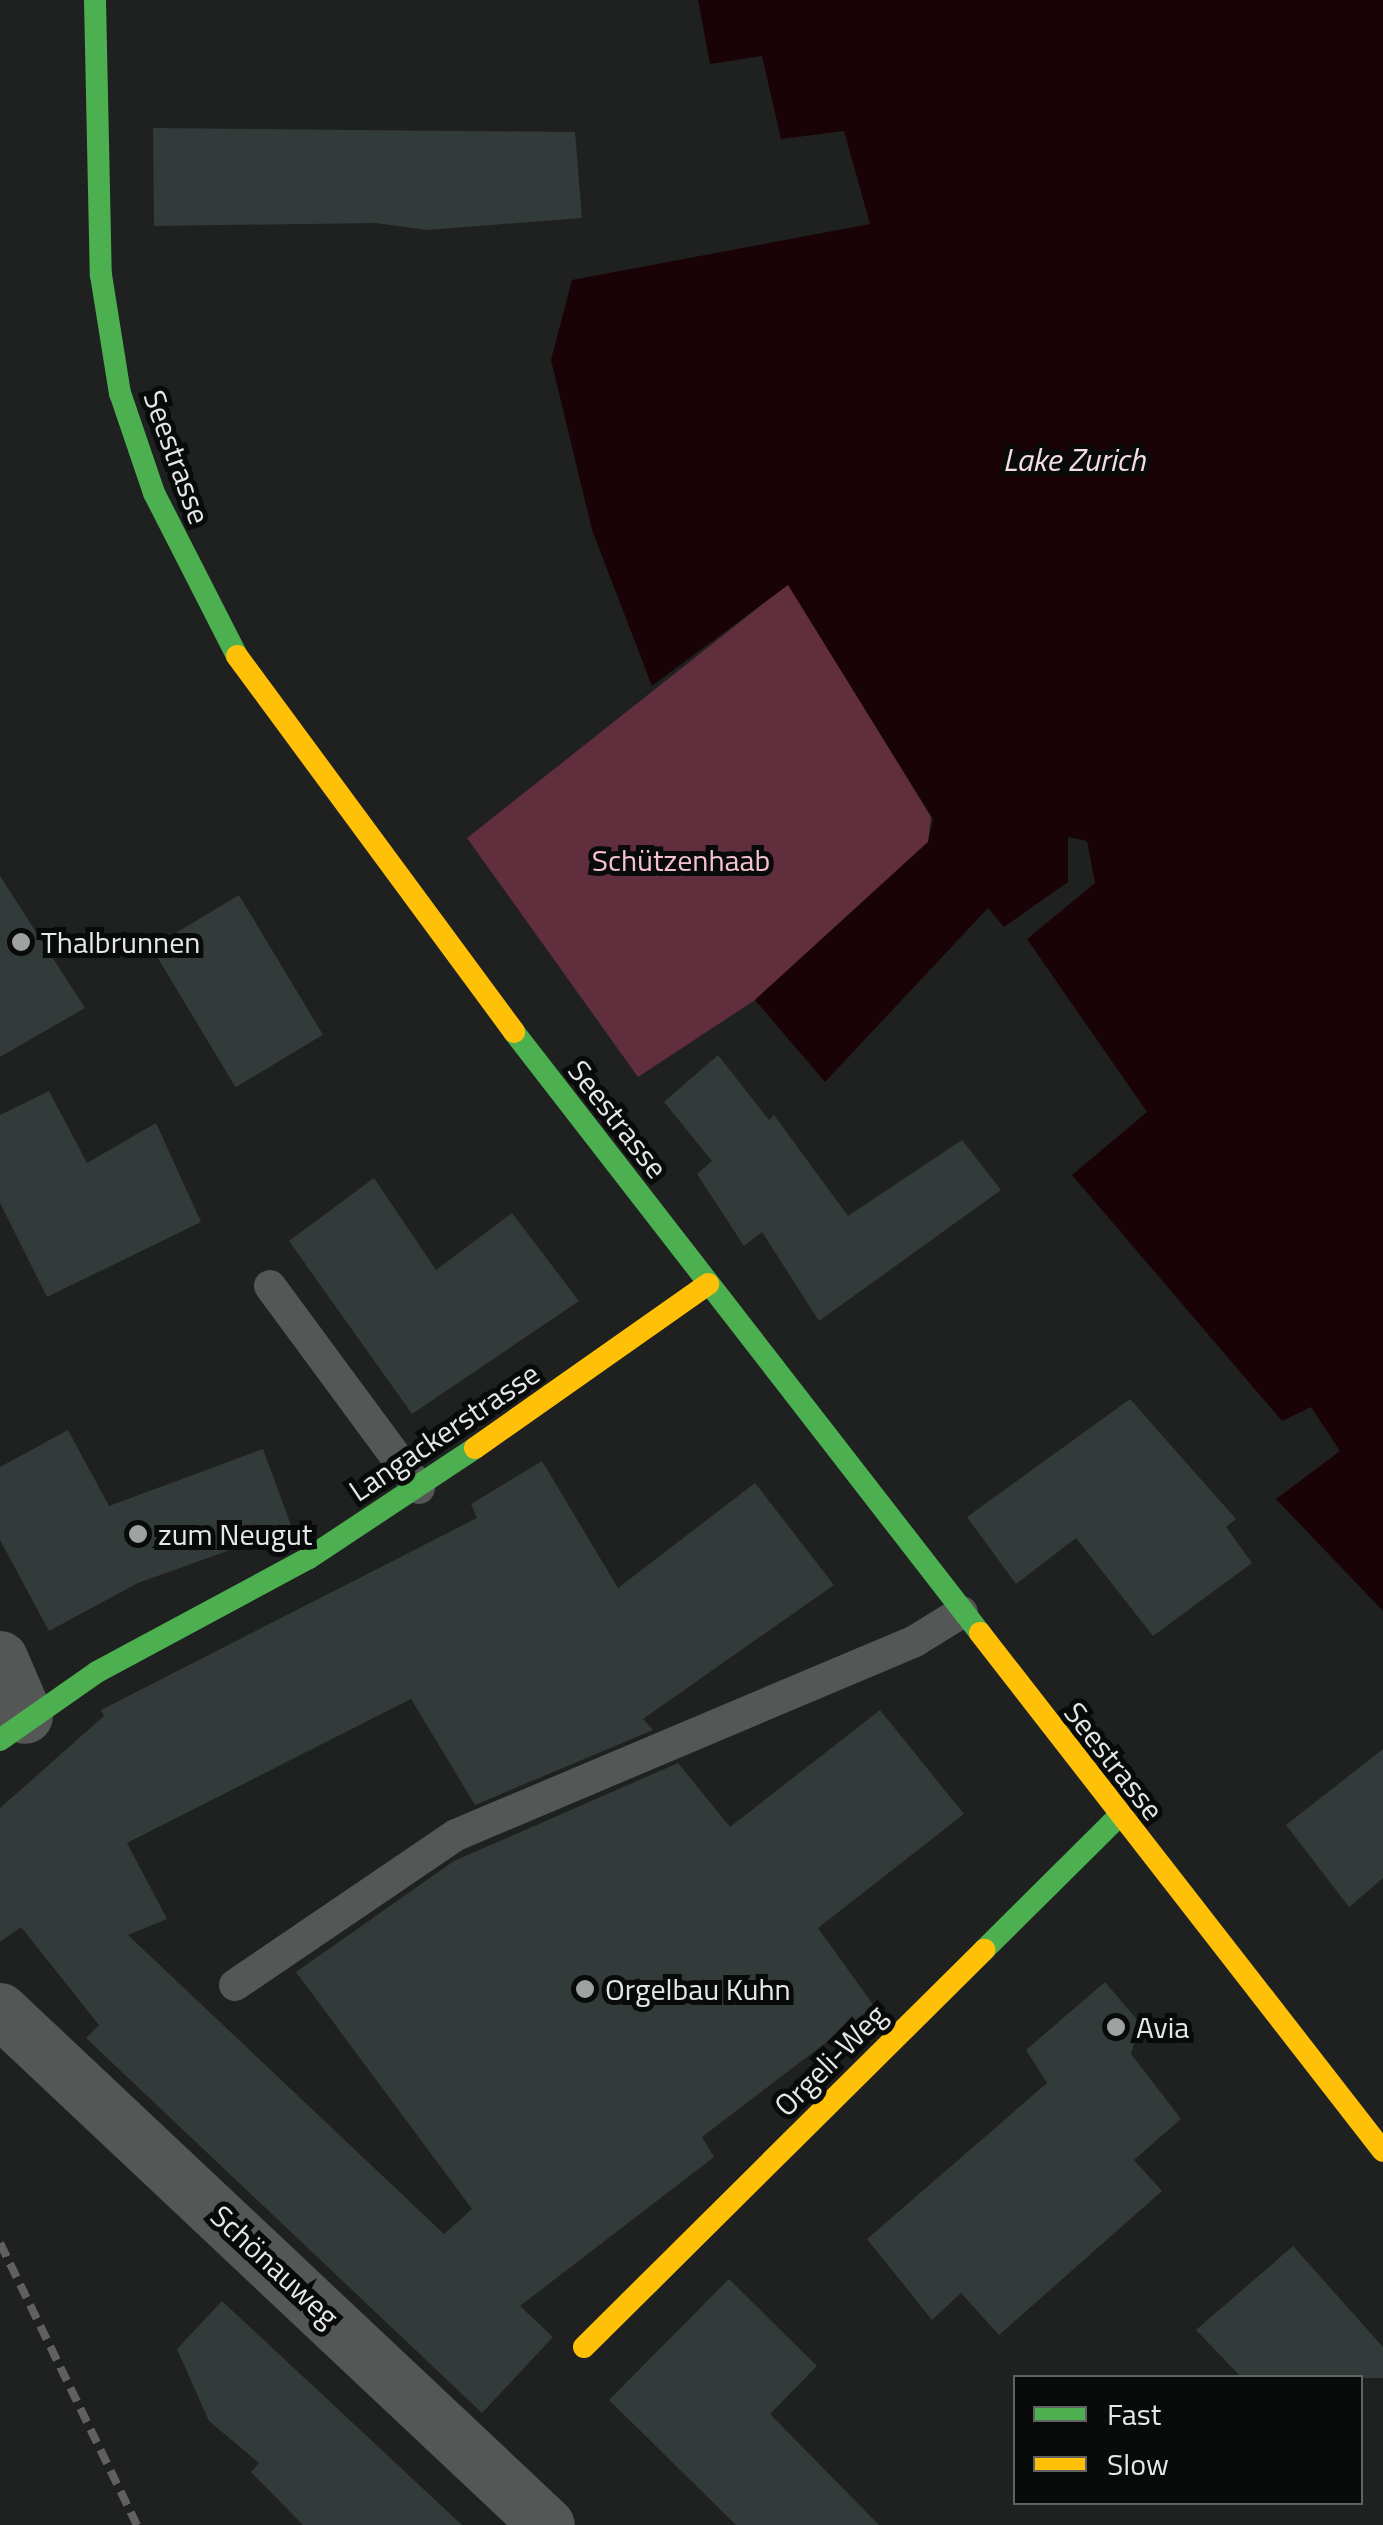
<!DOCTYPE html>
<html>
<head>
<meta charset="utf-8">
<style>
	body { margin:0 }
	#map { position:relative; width:1383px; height:2525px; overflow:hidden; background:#1f2020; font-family:"Titillium Web",sans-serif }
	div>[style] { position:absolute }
	.green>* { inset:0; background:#612e3e }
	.water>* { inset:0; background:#1a0307 }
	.building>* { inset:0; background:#323b3a; transform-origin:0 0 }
	.lane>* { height:32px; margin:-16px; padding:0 16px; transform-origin:16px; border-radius:16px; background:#555656 }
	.street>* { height:55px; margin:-27.5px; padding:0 27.5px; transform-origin:27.5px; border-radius:27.5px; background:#555656 }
	.fast>* { height:22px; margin:-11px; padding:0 11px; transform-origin:11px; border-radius:11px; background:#4caf50 }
	.slow>* { height:22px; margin:-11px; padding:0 11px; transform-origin:11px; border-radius:11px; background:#ffc107 }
	.rail>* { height:8px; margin-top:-4px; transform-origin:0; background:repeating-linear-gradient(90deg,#606060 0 15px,transparent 0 23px) }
	.dots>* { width:28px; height:28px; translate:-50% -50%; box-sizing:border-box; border:5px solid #090b0a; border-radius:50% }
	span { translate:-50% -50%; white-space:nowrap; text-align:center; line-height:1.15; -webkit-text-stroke:10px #090b0a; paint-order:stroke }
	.street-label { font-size:30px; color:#e6e8e8 }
	.park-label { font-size:30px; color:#f4c2cf }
	.poi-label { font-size:30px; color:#e6e8e8 }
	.left { translate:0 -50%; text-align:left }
	.water-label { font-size:32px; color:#f6dde3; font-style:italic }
	.legend { position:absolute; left:1013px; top:2375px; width:350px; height:130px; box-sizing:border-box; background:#090b0a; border:2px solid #616363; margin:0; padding:12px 18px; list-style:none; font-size:30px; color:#e6e8e8 }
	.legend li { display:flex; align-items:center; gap:20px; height:50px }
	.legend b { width:50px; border:2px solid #616363 }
</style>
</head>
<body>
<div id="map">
	<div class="green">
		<div style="clip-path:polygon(788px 584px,931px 817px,928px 842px,755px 1000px,638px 1077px,467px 838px)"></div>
	</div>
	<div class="water">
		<div style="clip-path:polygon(698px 0,1383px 0,1383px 1611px,1276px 1499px,1340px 1451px,1311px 1407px,1282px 1421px,1072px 1175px,1147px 1112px,1027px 939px,1095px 883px,1087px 841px,1068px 837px,1068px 882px,1004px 927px,988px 908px,825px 1082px,755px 1000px,928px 842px,933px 819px,788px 585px,652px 686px,592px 530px,551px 360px,572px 280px,870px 224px,844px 131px,781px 139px,762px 56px,710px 64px)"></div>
	</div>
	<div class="building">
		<div style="clip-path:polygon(153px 128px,575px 132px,582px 218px,427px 230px,376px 223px,154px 226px)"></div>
		<div style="clip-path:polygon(0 876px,85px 1008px,0 1057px)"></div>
		<div style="left:239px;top:895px;width:163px;height:102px;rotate:59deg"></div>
		<div style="clip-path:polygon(718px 1055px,769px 1120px,774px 1115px,848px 1216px,962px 1140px,1001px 1190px,819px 1321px,762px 1232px,744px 1246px,697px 1174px,712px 1161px,664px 1102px)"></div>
		<div style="clip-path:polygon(49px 1091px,87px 1163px,156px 1123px,201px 1222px,47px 1297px,0 1203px,0 1115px)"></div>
		<div style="clip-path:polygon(374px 1178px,436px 1270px,512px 1213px,579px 1301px,412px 1414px,289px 1241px)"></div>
		<div style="clip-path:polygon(1130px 1399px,1236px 1519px,1226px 1527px,1252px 1563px,1153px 1636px,1076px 1538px,1016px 1584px,967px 1517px)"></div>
		<div style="clip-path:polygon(68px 1430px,109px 1506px,263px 1449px,292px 1528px,138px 1583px,49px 1631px,0 1540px,0 1467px)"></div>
		<div style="clip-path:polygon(542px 1461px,618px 1588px,755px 1483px,834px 1585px,643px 1719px,653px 1730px,475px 1805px,411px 1699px,127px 1843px,167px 1919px,128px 1935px,444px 2234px,472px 2209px,296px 1972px,454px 1861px,678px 1763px,730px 1827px,880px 1710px,964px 1814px,818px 1928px,874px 2006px,702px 2137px,714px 2157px,520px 2306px,553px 2337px,482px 2413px,86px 2038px,99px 2025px,21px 1927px,0 1942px,0 1808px,104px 1716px,101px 1710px,477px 1518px,471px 1504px)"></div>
		<div style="clip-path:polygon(1383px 1749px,1383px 1878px,1349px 1907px,1286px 1825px)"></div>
		<div style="clip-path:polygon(1105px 1982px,1140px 2023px,1131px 2054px,1181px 2119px,1134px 2160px,1162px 2191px,999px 2335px,961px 2293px,932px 2320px,867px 2239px,1047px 2083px,1026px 2050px)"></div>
		<div style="clip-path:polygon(1293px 2246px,1383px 2347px,1383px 2378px,1242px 2378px,1196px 2330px)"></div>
		<div style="clip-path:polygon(729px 2279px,817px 2366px,770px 2414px,879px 2525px,736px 2525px,609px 2400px)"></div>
		<div style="clip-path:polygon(222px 2301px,462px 2525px,303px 2525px,251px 2472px,259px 2463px,209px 2421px,177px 2349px)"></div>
	</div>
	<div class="lane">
		<div style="left:270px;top:1286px;width:251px;rotate:53.6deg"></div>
		<div style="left:235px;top:1985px;width:267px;rotate:-34.2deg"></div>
		<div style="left:456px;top:1835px;width:498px;rotate:-22.9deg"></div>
		<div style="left:915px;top:1641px;width:55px;rotate:-31.7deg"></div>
	</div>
	<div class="street">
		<div style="left:0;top:1658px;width:63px;rotate:66.7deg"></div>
		<div style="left:0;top:2010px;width:751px;rotate:43.27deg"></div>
	</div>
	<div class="fast">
		<div style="left:95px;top:0;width:275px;rotate:88.8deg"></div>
		<div style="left:101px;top:275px;width:120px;rotate:80.9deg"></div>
		<div style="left:120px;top:393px;width:106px;rotate:71.2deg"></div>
		<div style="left:154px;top:493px;width:183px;rotate:63deg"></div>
		<div style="left:514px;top:1032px;width:760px;rotate:52.21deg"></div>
		<div style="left:0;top:1740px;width:118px;rotate:-35deg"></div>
		<div style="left:97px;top:1672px;width:241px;rotate:-28.3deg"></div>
		<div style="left:309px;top:1558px;width:199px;rotate:-33.5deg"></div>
		<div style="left:984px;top:1950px;width:190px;rotate:-44.8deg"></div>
	</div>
	<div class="slow">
		<div style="left:237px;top:656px;width:467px;rotate:53.6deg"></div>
		<div style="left:475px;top:1448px;width:285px;rotate:-35.1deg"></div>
		<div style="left:980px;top:1633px;width:656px;rotate:52.12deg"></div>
		<div style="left:584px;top:2347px;width:564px;rotate:-44.78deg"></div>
	</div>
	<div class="rail">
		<div style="left:0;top:2243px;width:314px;rotate:64.1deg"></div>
	</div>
	<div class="dots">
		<div style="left:21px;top:942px;background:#a0a2a2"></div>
		<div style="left:138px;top:1534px;background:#a0a2a2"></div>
		<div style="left:585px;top:1989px;background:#a0a2a2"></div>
		<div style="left:1116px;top:2027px;background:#a0a2a2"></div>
	</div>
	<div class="street-label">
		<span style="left:177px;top:457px;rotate:70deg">Seestrasse</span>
		<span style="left:618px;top:1119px;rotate:52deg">Seestrasse</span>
		<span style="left:444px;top:1432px;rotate:-34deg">Langackerstrasse</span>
		<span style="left:1114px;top:1761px;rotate:52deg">Seestrasse</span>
		<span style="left:830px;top:2060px;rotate:-45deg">Orgeli-Weg</span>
		<span style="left:275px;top:2266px;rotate:43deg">Schönauweg</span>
	</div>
	<div class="park-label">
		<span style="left:681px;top:860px">Schützenhaab</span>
	</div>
	<div class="poi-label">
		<span class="left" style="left:41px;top:942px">Thalbrunnen</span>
		<span class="left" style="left:158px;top:1534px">zum Neugut</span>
		<span class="left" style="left:605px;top:1989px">Orgelbau Kuhn</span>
		<span class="left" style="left:1136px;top:2027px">Avia</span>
	</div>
	<div class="water-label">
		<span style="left:1074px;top:459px">Lake Zurich</span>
	</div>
	<ul class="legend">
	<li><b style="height:12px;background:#4caf50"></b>Fast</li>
	<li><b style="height:12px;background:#ffc107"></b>Slow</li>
	</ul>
</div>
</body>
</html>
